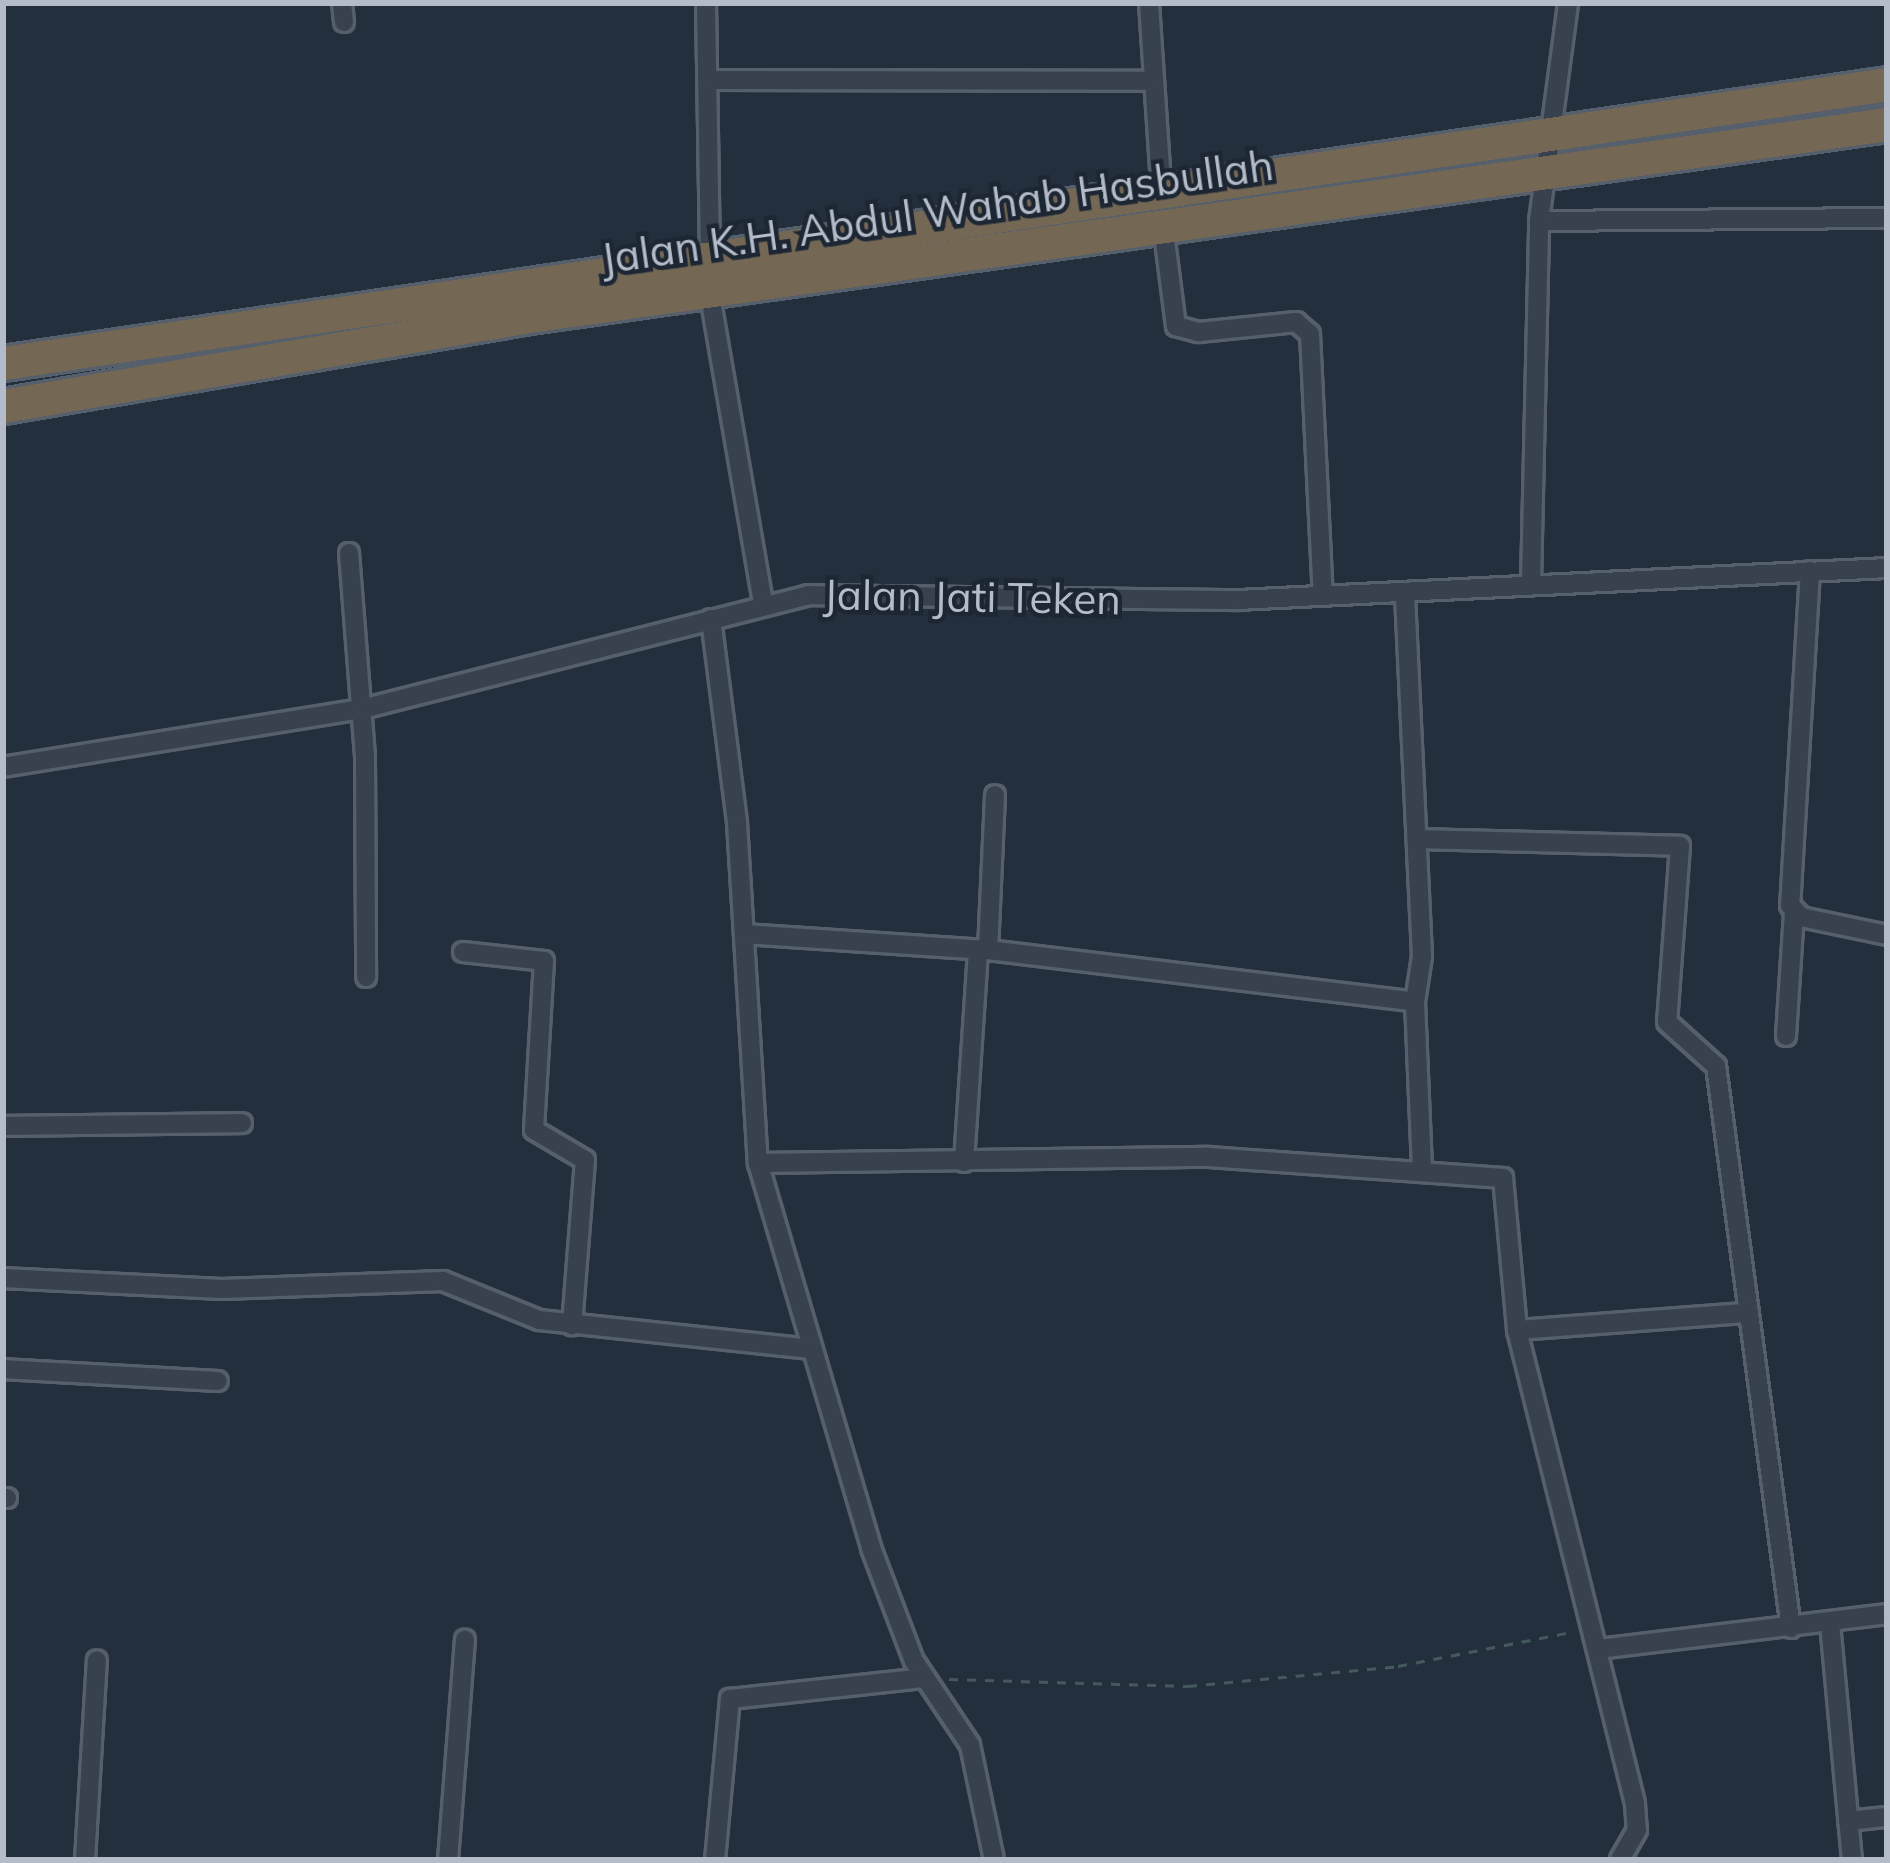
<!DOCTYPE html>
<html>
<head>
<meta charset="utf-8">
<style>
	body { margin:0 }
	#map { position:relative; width:1890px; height:1863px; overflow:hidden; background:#242f3e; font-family:Mulish,sans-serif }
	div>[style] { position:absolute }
	.path>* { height:3px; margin-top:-1.5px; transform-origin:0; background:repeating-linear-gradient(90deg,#44595c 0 9px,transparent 0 18px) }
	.roads { filter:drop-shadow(3px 0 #565f6c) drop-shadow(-3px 0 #565f6c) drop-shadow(0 3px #565f6c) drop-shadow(0 -3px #565f6c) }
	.street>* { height:18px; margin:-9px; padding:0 9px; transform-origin:9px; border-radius:9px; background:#38414e }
	.highway>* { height:33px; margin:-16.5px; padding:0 16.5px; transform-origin:16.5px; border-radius:16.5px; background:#746855 }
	span { translate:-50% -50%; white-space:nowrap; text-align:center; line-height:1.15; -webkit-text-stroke:9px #1d2633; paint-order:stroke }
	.street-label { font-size:42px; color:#b4bcc9 }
	.frame { position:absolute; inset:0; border:6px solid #b4bcc9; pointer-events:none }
</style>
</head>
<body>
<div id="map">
	<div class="path">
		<div style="left:949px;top:1679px;width:239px;rotate:1.7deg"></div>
		<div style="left:1188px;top:1686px;width:211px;rotate:-5.4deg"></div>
		<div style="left:1398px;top:1666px;width:176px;rotate:-11.1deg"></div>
	</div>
	<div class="roads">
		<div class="street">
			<div style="left:342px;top:3px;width:19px;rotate:84deg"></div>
			<div style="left:706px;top:3px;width:250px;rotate:89.1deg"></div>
			<div style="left:1149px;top:3px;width:183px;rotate:86.2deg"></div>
			<div style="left:710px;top:80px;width:443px;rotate:0.1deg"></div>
			<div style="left:1539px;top:221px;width:348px;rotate:-0.5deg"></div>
			<div style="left:1163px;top:225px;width:102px;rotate:82.7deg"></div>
			<div style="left:1176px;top:326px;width:24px;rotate:15deg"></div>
			<div style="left:1199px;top:332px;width:98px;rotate:-5.9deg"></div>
			<div style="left:1296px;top:322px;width:18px;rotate:41deg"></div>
			<div style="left:1310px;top:334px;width:262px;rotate:87.2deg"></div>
			<div style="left:709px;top:290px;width:317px;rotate:80.2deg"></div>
			<div style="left:349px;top:553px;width:205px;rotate:85.5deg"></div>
			<div style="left:365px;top:757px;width:220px;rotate:89.7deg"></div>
			<div style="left:1810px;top:571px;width:335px;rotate:93.4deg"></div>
			<div style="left:1790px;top:905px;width:16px;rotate:47deg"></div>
			<div style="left:1801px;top:917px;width:88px;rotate:11.8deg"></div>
			<div style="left:1531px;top:583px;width:362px;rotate:-88.7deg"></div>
			<div style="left:1539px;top:221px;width:220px;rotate:-82.4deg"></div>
			<div style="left:711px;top:619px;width:206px;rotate:82.7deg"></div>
			<div style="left:737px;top:823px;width:341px;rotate:86.5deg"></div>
			<div style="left:758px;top:1163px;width:401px;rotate:73.6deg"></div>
			<div style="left:871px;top:1548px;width:121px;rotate:69.2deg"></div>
			<div style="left:914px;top:1661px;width:101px;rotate:56.3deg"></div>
			<div style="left:970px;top:1745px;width:117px;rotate:78.2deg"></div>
			<div style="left:3px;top:767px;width:364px;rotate:-9.2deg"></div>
			<div style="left:362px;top:709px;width:460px;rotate:-14.3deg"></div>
			<div style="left:808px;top:595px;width:430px;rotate:0.7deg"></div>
			<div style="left:1238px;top:600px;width:650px;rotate:-2.82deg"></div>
			<div style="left:1417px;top:839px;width:263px;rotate:1.5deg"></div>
			<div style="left:1680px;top:846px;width:176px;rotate:94.2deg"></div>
			<div style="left:1667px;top:1022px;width:66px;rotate:41.9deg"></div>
			<div style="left:1716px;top:1066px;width:567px;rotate:82.4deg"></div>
			<div style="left:745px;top:934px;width:244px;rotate:3.8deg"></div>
			<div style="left:988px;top:950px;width:430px;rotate:6.9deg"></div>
			<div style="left:1415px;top:1002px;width:47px;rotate:-81.3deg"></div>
			<div style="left:1422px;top:956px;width:364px;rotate:-92.7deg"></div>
			<div style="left:988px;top:950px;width:155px;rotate:-87.4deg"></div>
			<div style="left:463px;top:952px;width:81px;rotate:6.3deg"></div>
			<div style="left:544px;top:961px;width:169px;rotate:93.4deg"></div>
			<div style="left:534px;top:1130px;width:59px;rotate:30.5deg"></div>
			<div style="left:585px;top:1160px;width:166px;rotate:94.5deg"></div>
			<div style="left:1415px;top:1002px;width:164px;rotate:87.6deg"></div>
			<div style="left:1786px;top:1036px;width:123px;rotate:-86.3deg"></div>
			<div style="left:3px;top:1126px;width:239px;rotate:-0.7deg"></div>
			<div style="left:964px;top:1162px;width:213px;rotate:-86.2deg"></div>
			<div style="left:758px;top:1163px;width:451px;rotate:-0.8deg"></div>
			<div style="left:1209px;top:1157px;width:295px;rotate:4.1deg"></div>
			<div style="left:1503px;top:1178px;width:153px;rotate:84.7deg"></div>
			<div style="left:1517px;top:1330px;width:488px;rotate:76deg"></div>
			<div style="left:1635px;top:1804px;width:26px;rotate:86deg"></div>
			<div style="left:1637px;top:1830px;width:34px;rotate:120deg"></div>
			<div style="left:3px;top:1278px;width:219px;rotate:2.9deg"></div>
			<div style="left:222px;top:1289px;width:221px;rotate:-2.1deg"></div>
			<div style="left:443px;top:1281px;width:104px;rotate:22.1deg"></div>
			<div style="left:539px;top:1320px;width:274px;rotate:6.1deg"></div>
			<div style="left:1517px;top:1330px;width:229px;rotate:-4.3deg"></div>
			<div style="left:3px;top:1369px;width:215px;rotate:3.2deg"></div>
			<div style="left:3px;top:1498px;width:4px"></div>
			<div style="left:1830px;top:1623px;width:238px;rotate:84.7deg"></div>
			<div style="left:1598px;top:1649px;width:291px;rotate:-6.9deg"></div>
			<div style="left:1848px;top:1821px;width:39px;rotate:-6deg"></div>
			<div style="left:85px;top:1860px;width:200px;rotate:-86.6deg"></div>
			<div style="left:448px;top:1860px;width:221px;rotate:-85.6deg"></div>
			<div style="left:715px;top:1860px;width:162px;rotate:-84.7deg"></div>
			<div style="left:730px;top:1699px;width:194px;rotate:-6.2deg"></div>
		</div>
		<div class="highway">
			<div style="left:3px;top:363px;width:1905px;rotate:-8.42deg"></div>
			<div style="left:3px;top:406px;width:534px;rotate:-9.71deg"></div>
			<div style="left:529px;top:316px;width:1372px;rotate:-8.05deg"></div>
		</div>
	</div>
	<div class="street-label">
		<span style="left:937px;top:212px;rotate:-8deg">Jalan K.H. Abdul Wahab Hasbullah</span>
		<span style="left:972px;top:597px;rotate:1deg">Jalan Jati Teken</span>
	</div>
	<div class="frame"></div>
</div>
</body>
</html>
